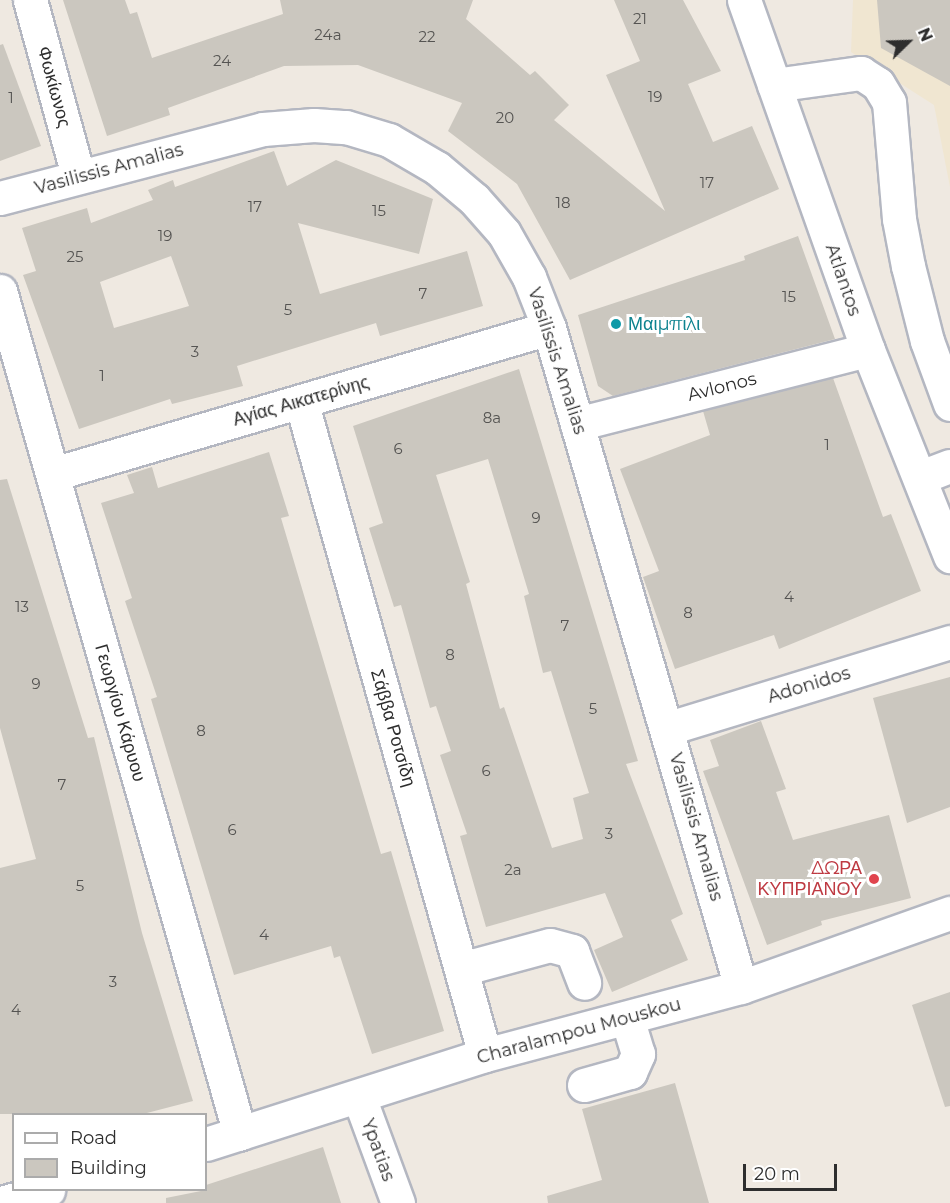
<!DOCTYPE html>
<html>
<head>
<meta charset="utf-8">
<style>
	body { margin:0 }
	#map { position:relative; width:950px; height:1203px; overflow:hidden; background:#efe9e1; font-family:Montserrat,sans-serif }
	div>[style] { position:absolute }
	.education>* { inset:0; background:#f0e6d1 }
	.building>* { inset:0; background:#cbc7bf }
	.roads { filter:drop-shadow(2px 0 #b4b7c1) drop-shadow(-2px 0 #b4b7c1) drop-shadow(0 2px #b4b7c1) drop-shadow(0 -2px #b4b7c1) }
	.minor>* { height:33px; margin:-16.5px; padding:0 16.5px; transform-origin:16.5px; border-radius:16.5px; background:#fff }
	.dots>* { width:16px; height:16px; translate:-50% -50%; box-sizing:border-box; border:3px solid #fff; border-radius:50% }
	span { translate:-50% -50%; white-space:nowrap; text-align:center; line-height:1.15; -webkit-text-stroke:6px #fff; paint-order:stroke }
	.number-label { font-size:15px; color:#555452 }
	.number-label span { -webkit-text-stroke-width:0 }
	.street-label { font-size:18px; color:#2e2e2e }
	.culture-label { font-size:18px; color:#0d838f }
	.left { translate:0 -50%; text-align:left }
	.health-label { font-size:18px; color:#be3a42 }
	.right { translate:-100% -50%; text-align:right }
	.legend { position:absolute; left:12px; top:1113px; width:195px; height:78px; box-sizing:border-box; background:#fff; border:2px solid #ababab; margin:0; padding:8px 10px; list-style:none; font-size:18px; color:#2e2e2e }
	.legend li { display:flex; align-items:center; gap:12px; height:30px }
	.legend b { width:30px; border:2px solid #ababab }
	.north { position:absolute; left:878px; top:12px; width:60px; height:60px; -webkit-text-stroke:4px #fff; paint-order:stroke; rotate:67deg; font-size:16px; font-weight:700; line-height:24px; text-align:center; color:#2e2e2e }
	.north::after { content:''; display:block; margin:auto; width:21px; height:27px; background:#2e2e2e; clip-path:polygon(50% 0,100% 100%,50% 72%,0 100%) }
	.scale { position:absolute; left:743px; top:1164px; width:94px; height:27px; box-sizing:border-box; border:3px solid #2e2e2e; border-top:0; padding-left:8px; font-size:18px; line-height:21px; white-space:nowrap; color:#2e2e2e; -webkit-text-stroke:4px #fff; paint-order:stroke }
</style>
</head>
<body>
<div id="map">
	<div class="education">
		<div style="clip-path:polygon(853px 0,950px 0,950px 187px,934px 105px,851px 52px)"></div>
	</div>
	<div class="building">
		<div style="clip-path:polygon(63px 0,125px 0,130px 14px,137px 12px,152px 58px,283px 14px,280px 0,473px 0,466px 19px,530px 75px,535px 71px,569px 105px,554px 120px,665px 211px,606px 75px,640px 61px,614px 0,683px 0,721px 71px,688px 84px,713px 142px,752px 126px,779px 189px,570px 280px,517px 184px,448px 131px,462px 103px,358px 65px,284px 66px,168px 108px,170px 115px,107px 136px)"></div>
		<div style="clip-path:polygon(877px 0,950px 0,950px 86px,881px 48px)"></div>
		<div style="clip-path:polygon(3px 44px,41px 146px,0 161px,0 45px)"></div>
		<div style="clip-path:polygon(evenodd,274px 151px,287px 186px,336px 160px,433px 199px,419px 254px,298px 223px,320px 294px,467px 251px,483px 306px,380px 336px,376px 323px,237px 366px,243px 386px,172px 404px,170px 399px,79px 429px,23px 275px,36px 271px,22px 228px,87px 208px,91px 223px,153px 200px,148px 190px,173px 180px,175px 187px,274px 151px,171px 256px,189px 306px,114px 328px,100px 282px,171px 256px)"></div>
		<div style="clip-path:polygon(798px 236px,835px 339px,613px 396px,598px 386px,578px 315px,745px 260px,744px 256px)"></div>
		<div style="clip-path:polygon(evenodd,519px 369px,638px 761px,626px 764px,683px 914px,671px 920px,688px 960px,612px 992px,594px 950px,623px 937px,605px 893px,486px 927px,460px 836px,467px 834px,440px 755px,451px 751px,436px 706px,430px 708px,401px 605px,394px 607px,369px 528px,383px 523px,353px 426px,519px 369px,488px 459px,529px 594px,524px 596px,543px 673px,551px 671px,589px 793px,573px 798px,583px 839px,552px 848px,504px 707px,500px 709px,466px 584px,470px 582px,436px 475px,488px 459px)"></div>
		<div style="clip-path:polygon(833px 378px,883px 517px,891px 514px,921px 591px,779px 649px,774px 635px,675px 669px,643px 577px,659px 571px,620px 469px,710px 435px,703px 411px)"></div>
		<div style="clip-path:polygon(269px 452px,289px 516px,281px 518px,381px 854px,391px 851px,444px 1031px,372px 1054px,340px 956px,334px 958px,331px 946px,234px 975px,151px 699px,157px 697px,125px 601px,132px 598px,101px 503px,134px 493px,127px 475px,152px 467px,158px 488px)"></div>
		<div style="clip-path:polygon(7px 479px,88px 738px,94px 737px,142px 933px,193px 1101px,143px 1114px,0 1114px,0 868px,36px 859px,0 728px,0 480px)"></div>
		<div style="clip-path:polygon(950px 677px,950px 807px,907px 823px,873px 698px)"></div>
		<div style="clip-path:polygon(761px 721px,786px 789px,776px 792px,793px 840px,889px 815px,911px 898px,821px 921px,822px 925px,767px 945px,703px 771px,719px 766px,710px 740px)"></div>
		<div style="clip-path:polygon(950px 992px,950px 1106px,945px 1107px,912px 1005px)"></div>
		<div style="clip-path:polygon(675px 1083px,709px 1203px,548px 1203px,547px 1196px,602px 1180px,582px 1109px)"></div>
		<div style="clip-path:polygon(323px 1147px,341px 1203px,166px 1203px,166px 1198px,206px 1190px,206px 1185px)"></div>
	</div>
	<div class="roads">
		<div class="minor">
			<div style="left:30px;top:0;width:181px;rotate:74.7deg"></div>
			<div style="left:744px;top:0;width:371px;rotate:70.5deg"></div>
			<div style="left:868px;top:350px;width:222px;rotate:68.3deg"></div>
			<div style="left:774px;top:85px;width:88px;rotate:-7.9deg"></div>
			<div style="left:861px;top:73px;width:20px;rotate:33deg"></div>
			<div style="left:878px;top:84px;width:21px;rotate:59deg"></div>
			<div style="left:889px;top:102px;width:117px;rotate:85.1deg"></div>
			<div style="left:899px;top:219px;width:48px;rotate:79.2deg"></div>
			<div style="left:908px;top:266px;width:77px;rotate:75.8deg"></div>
			<div style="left:927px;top:341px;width:67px;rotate:69.9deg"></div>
			<div style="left:0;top:198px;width:272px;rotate:-14.7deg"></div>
			<div style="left:263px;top:129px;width:51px;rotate:-4.5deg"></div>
			<div style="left:314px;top:125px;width:32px;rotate:4deg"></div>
			<div style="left:346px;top:127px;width:45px;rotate:16.8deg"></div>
			<div style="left:389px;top:140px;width:56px;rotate:30.3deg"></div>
			<div style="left:437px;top:168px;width:48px;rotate:40deg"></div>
			<div style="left:474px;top:199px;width:45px;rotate:48.6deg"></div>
			<div style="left:504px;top:233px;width:51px;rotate:60.4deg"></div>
			<div style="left:529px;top:277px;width:55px;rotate:68.6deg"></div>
			<div style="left:549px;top:328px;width:686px;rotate:73.76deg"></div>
			<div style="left:0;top:291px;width:876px;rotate:74.11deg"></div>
			<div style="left:301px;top:401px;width:679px;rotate:74.29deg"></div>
			<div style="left:577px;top:424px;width:300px;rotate:-14.3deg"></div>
			<div style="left:53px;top:474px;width:517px;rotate:-16.4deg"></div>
			<div style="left:921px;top:477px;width:31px;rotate:-21deg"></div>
			<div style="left:669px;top:728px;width:294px;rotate:-17deg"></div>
			<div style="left:461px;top:969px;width:92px;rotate:-15.1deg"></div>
			<div style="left:550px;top:945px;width:23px;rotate:15deg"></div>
			<div style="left:572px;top:951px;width:34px;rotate:69deg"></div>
			<div style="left:584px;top:1085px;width:48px;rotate:-15.8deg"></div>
			<div style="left:630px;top:1072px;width:20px;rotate:-66deg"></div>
			<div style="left:638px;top:1054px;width:38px;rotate:-107deg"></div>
			<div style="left:359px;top:1097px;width:113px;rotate:69.8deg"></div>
			<div style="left:206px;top:1144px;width:293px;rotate:-17.7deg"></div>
			<div style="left:485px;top:1055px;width:265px;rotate:-14.9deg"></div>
			<div style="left:741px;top:987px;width:222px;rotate:-19.5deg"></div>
			<div style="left:1px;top:1203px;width:49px;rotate:-15.5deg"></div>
		</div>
	</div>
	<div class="dots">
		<div style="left:616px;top:324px;background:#0f9aa8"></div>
		<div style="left:874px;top:879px;background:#e0444e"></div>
	</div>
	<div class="number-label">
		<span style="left:640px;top:19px">21</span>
		<span style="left:328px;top:35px">24a</span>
		<span style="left:427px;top:37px">22</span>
		<span style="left:222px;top:61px">24</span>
		<span style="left:655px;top:97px">19</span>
		<span style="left:11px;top:98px">1</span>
		<span style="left:505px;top:118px">20</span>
		<span style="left:707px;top:183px">17</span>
		<span style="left:563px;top:203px">18</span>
		<span style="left:255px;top:207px">17</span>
		<span style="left:379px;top:211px">15</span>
		<span style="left:165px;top:236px">19</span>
		<span style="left:75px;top:257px">25</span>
		<span style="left:423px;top:294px">7</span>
		<span style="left:789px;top:297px">15</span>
		<span style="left:288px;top:310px">5</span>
		<span style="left:195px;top:352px">3</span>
		<span style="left:102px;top:376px">1</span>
		<span style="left:492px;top:418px">8a</span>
		<span style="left:827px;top:445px">1</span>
		<span style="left:398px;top:449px">6</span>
		<span style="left:536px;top:518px">9</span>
		<span style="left:789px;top:597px">4</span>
		<span style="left:22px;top:607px">13</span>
		<span style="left:688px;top:613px">8</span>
		<span style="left:565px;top:626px">7</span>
		<span style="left:450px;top:655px">8</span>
		<span style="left:36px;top:684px">9</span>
		<span style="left:593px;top:709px">5</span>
		<span style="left:201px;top:731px">8</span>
		<span style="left:486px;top:771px">6</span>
		<span style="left:62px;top:785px">7</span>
		<span style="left:232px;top:830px">6</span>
		<span style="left:609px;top:834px">3</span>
		<span style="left:513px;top:870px">2a</span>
		<span style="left:80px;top:886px">5</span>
		<span style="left:264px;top:935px">4</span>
		<span style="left:113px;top:982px">3</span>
		<span style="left:16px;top:1010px">4</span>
	</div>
	<div class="street-label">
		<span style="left:54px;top:87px;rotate:75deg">Φωκίωνος</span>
		<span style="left:109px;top:169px;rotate:-15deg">Vasilissis Amalias</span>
		<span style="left:843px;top:280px;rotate:71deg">Atlantos</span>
		<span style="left:557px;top:361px;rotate:72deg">Vasilissis Amalias</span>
		<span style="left:722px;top:387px;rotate:-14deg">Avlonos</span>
		<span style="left:301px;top:401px;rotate:-16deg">Αγίας Αικατερίνης</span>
		<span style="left:809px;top:685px;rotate:-17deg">Adonidos</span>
		<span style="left:120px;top:713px;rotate:74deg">Γεωργίου Κάρυου</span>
		<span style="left:393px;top:728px;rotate:74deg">Σάββα Ροτσίδη</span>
		<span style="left:696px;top:827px;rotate:74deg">Vasilissis Amalias</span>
		<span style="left:579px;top:1031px;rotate:-15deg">Charalampou Mouskou</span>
		<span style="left:378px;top:1150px;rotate:70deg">Ypatias</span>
	</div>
	<div class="culture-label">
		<span class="left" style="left:628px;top:324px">Μαιμπιλι</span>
	</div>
	<div class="health-label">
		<span class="right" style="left:862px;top:879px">ΔΩΡΑ<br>ΚΥΠΡΙΑΝΟΥ</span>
	</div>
	<ul class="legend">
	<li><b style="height:8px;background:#fff"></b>Road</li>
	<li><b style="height:16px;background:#cbc7bf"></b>Building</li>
	</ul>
	<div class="north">N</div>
	<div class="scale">20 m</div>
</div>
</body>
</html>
